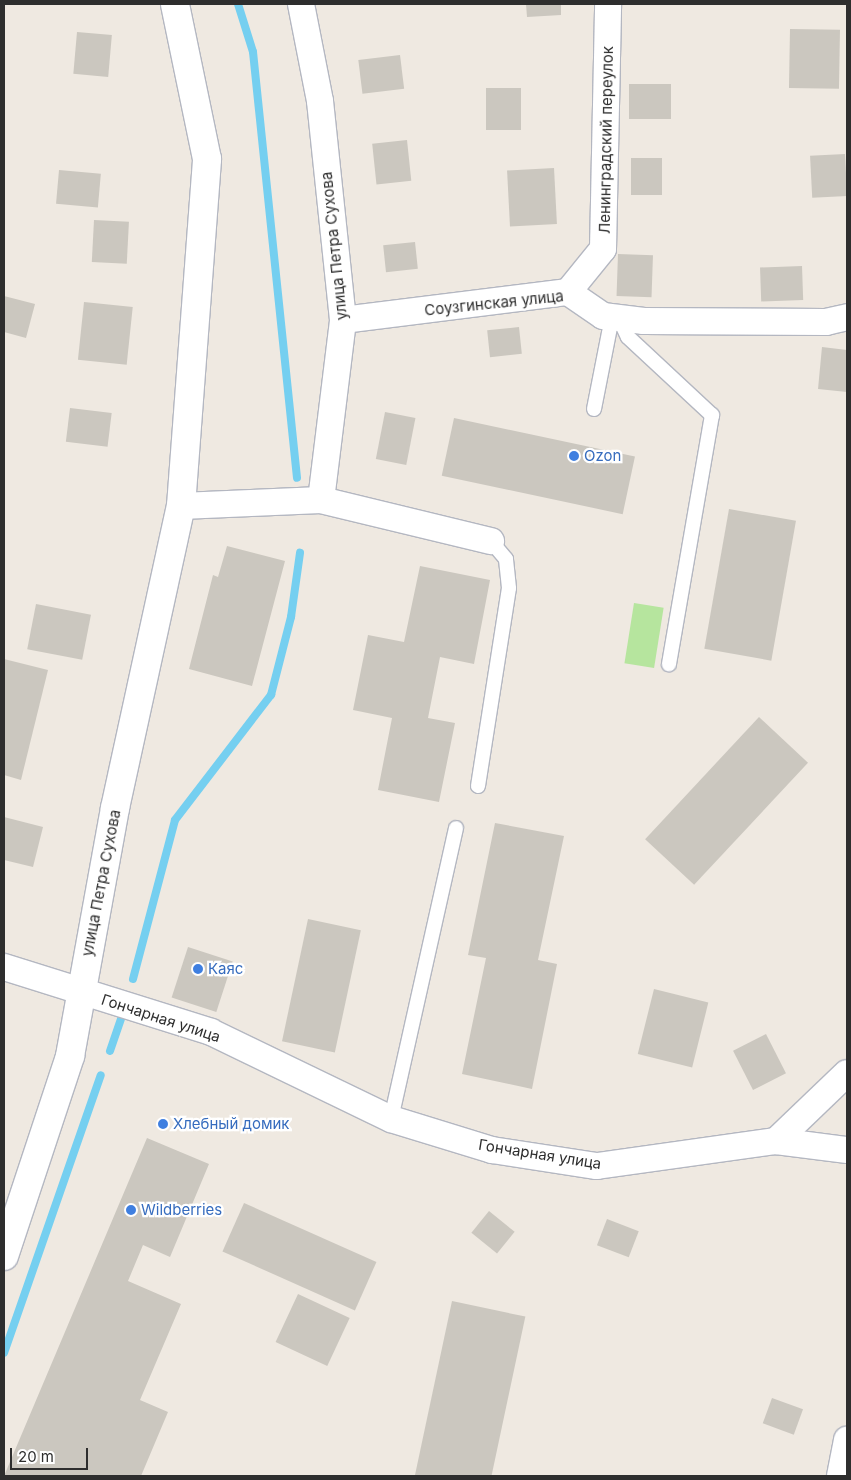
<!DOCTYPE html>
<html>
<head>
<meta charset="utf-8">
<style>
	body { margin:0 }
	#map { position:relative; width:851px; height:1480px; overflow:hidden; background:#efe9e1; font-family:Inter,sans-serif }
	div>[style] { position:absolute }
	.green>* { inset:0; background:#b6e59e; transform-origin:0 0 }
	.stream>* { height:8px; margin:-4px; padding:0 4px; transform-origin:4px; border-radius:4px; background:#75cff0 }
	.building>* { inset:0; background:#cbc7bf; transform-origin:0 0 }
	.roads { filter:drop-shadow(1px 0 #b4b7c1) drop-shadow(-1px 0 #b4b7c1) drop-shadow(0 1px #b4b7c1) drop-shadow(0 -1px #b4b7c1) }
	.lane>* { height:14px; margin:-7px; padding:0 7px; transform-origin:7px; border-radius:7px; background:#fff }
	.street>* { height:26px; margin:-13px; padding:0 13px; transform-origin:13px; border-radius:13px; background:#fff }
	.secondary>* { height:28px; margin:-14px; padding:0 14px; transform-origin:14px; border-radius:14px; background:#fff }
	.dots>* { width:14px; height:14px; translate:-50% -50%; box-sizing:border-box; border:2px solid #fff; border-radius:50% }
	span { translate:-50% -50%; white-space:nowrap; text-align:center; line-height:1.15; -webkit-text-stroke:4.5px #fff; paint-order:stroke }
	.street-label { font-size:15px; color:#2e2e2e }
	.shop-label { font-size:15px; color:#366cbe }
	.left { translate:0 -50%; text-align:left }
	.frame { position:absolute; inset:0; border:5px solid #2e2e2e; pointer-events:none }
	.scale { position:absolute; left:10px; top:1448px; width:78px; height:22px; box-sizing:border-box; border:2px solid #2e2e2e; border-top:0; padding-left:6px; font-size:15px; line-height:18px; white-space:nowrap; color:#2e2e2e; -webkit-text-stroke:4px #fff; paint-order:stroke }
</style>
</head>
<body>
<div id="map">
	<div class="green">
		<div style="left:634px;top:603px;width:30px;height:61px;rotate:9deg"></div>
	</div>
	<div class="stream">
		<div style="left:238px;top:4px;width:50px;rotate:72.6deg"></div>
		<div style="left:253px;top:52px;width:428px;rotate:84.1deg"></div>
		<div style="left:133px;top:979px;width:164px;rotate:-75.2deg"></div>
		<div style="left:175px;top:820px;width:158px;rotate:-52.5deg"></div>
		<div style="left:271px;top:695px;width:81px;rotate:-75.6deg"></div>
		<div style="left:291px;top:617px;width:65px;rotate:-82deg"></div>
		<div style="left:110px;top:1051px;width:40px;rotate:-71.1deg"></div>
		<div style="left:4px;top:1353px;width:294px;rotate:-70.8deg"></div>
	</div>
	<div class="building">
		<div style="clip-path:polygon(526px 4px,561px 4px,561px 15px,527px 17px)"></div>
		<div style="left:790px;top:29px;width:50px;height:59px;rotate:1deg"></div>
		<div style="left:77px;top:32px;width:35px;height:42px;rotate:5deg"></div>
		<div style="left:400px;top:55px;width:34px;height:42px;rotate:83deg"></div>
		<div style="left:671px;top:84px;width:35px;height:42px;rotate:90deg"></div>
		<div style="left:486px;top:88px;width:35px;height:42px"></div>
		<div style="left:407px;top:140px;width:41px;height:35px;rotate:84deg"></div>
		<div style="left:845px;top:154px;width:42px;height:35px;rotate:87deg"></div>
		<div style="left:631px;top:158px;width:31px;height:37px"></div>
		<div style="left:554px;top:168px;width:56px;height:47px;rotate:87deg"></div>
		<div style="left:59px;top:170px;width:42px;height:34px;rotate:5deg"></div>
		<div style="left:94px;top:220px;width:35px;height:42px;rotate:3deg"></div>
		<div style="left:415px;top:242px;width:27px;height:32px;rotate:84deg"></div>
		<div style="left:618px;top:254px;width:35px;height:42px;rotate:2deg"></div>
		<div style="left:802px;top:266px;width:34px;height:42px;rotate:88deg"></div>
		<div style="clip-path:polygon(4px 296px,35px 304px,26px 338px,4px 332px)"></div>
		<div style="left:84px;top:302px;width:49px;height:58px;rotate:6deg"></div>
		<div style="left:519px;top:327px;width:27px;height:32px;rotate:84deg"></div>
		<div style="clip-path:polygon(822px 347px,847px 350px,847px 392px,818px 389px)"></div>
		<div style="left:70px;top:408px;width:42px;height:34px;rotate:7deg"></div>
		<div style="left:385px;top:412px;width:31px;height:48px;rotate:11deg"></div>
		<div style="left:454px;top:418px;width:185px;height:59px;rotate:12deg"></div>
		<div style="left:729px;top:509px;width:68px;height:142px;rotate:10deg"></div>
		<div style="clip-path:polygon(227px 546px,285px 561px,252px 686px,189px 669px,213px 575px,218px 577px)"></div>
		<div style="clip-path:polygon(420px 566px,490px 580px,474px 664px,440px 657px,428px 718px,455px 723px,439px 802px,378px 790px,392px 718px,353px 710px,368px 635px,404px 642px)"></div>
		<div style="left:36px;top:604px;width:56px;height:46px;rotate:11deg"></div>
		<div style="clip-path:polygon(4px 659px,48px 670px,21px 780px,4px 775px)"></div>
		<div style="left:759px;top:717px;width:67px;height:167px;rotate:43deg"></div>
		<div style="clip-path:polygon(4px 817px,43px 827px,33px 867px,4px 860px)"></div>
		<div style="clip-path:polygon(495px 823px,564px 836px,538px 960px,557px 964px,532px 1089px,462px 1074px,486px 958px,468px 955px)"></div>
		<div style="left:308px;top:919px;width:54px;height:125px;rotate:12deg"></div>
		<div style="left:188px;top:947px;width:47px;height:53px;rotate:18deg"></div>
		<div style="left:654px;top:989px;width:56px;height:67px;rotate:14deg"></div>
		<div style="left:766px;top:1034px;width:44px;height:37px;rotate:63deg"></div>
		<div style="clip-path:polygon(147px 1138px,209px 1164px,170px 1257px,143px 1245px,128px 1281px,181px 1304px,140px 1400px,168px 1412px,141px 1476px,4px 1476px)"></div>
		<div style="left:244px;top:1203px;width:145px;height:53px;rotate:24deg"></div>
		<div style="left:489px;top:1211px;width:33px;height:28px;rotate:39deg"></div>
		<div style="left:607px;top:1219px;width:34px;height:28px;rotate:21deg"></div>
		<div style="left:298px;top:1294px;width:57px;height:53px;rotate:25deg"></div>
		<div style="left:452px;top:1301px;width:75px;height:179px;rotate:12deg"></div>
		<div style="left:772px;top:1398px;width:33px;height:27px;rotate:20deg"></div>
	</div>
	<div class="roads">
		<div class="lane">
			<div style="left:619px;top:318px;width:21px;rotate:65deg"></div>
			<div style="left:628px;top:337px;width:115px;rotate:42.9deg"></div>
			<div style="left:712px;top:415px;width:253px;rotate:99.8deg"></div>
			<div style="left:594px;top:409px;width:94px;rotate:-78.9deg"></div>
			<div style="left:478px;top:786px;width:200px;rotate:-81.1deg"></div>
			<div style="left:509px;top:588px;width:29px;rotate:-96deg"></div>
			<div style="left:506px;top:559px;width:23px;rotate:-130deg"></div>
			<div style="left:391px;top:1119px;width:298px;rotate:-77.4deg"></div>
		</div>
		<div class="street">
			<div style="left:568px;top:292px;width:55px;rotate:-50.9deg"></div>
			<div style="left:603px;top:249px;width:245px;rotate:-88.8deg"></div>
			<div style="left:343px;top:320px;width:227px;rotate:-7.1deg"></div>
			<div style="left:568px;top:292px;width:42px;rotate:34.4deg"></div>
			<div style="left:603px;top:316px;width:41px;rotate:7deg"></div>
			<div style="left:644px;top:321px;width:182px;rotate:0.3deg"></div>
			<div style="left:826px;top:322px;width:22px;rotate:-13deg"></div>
			<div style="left:321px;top:500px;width:175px;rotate:13.6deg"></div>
			<div style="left:181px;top:506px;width:140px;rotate:-2.5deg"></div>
			<div style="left:321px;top:500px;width:181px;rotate:-83deg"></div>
			<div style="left:343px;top:320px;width:220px;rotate:-96deg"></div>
			<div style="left:320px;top:101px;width:99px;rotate:-101.1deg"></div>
			<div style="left:4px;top:967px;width:217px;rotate:17.4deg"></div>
			<div style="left:211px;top:1032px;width:200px;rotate:25.8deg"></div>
			<div style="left:391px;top:1119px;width:106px;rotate:17.1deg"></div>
			<div style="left:492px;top:1150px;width:106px;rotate:8.7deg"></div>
			<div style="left:597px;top:1166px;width:181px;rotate:-8deg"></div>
			<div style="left:776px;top:1141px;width:72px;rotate:7.2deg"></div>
			<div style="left:776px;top:1141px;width:98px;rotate:-43.8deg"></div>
			<div style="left:840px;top:1476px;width:37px;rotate:-79deg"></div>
		</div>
		<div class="secondary">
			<div style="left:4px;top:1256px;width:211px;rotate:-71.7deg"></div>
			<div style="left:70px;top:1056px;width:252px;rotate:-79.7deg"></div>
			<div style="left:115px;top:808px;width:309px;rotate:-77.7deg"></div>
			<div style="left:181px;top:506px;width:348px;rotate:-85.7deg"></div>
			<div style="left:207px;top:159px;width:158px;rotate:-101.7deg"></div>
		</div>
	</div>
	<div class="dots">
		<div style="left:574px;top:456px;background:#3f7fe0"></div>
		<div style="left:198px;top:969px;background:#3f7fe0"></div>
		<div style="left:163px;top:1124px;background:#3f7fe0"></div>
		<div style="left:131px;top:1210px;background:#3f7fe0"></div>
	</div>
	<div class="street-label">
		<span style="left:606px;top:140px;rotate:-89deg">Ленинградский переулок</span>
		<span style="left:334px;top:246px;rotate:-96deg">улица Петра Сухова</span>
		<span style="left:494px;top:303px;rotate:-6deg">Соузгинская улица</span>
		<span style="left:101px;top:883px;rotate:-79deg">улица Петра Сухова</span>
		<span style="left:161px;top:1018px;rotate:18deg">Гончарная улица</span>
		<span style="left:540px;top:1154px;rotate:9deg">Гончарная улица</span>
	</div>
	<div class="shop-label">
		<span class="left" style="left:584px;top:456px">Ozon</span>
		<span class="left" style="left:208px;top:969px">Каяс</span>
		<span class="left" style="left:173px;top:1124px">Хлебный домик</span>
		<span class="left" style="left:141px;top:1210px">Wildberries</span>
	</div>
	<div class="frame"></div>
	<div class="scale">20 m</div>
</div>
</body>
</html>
